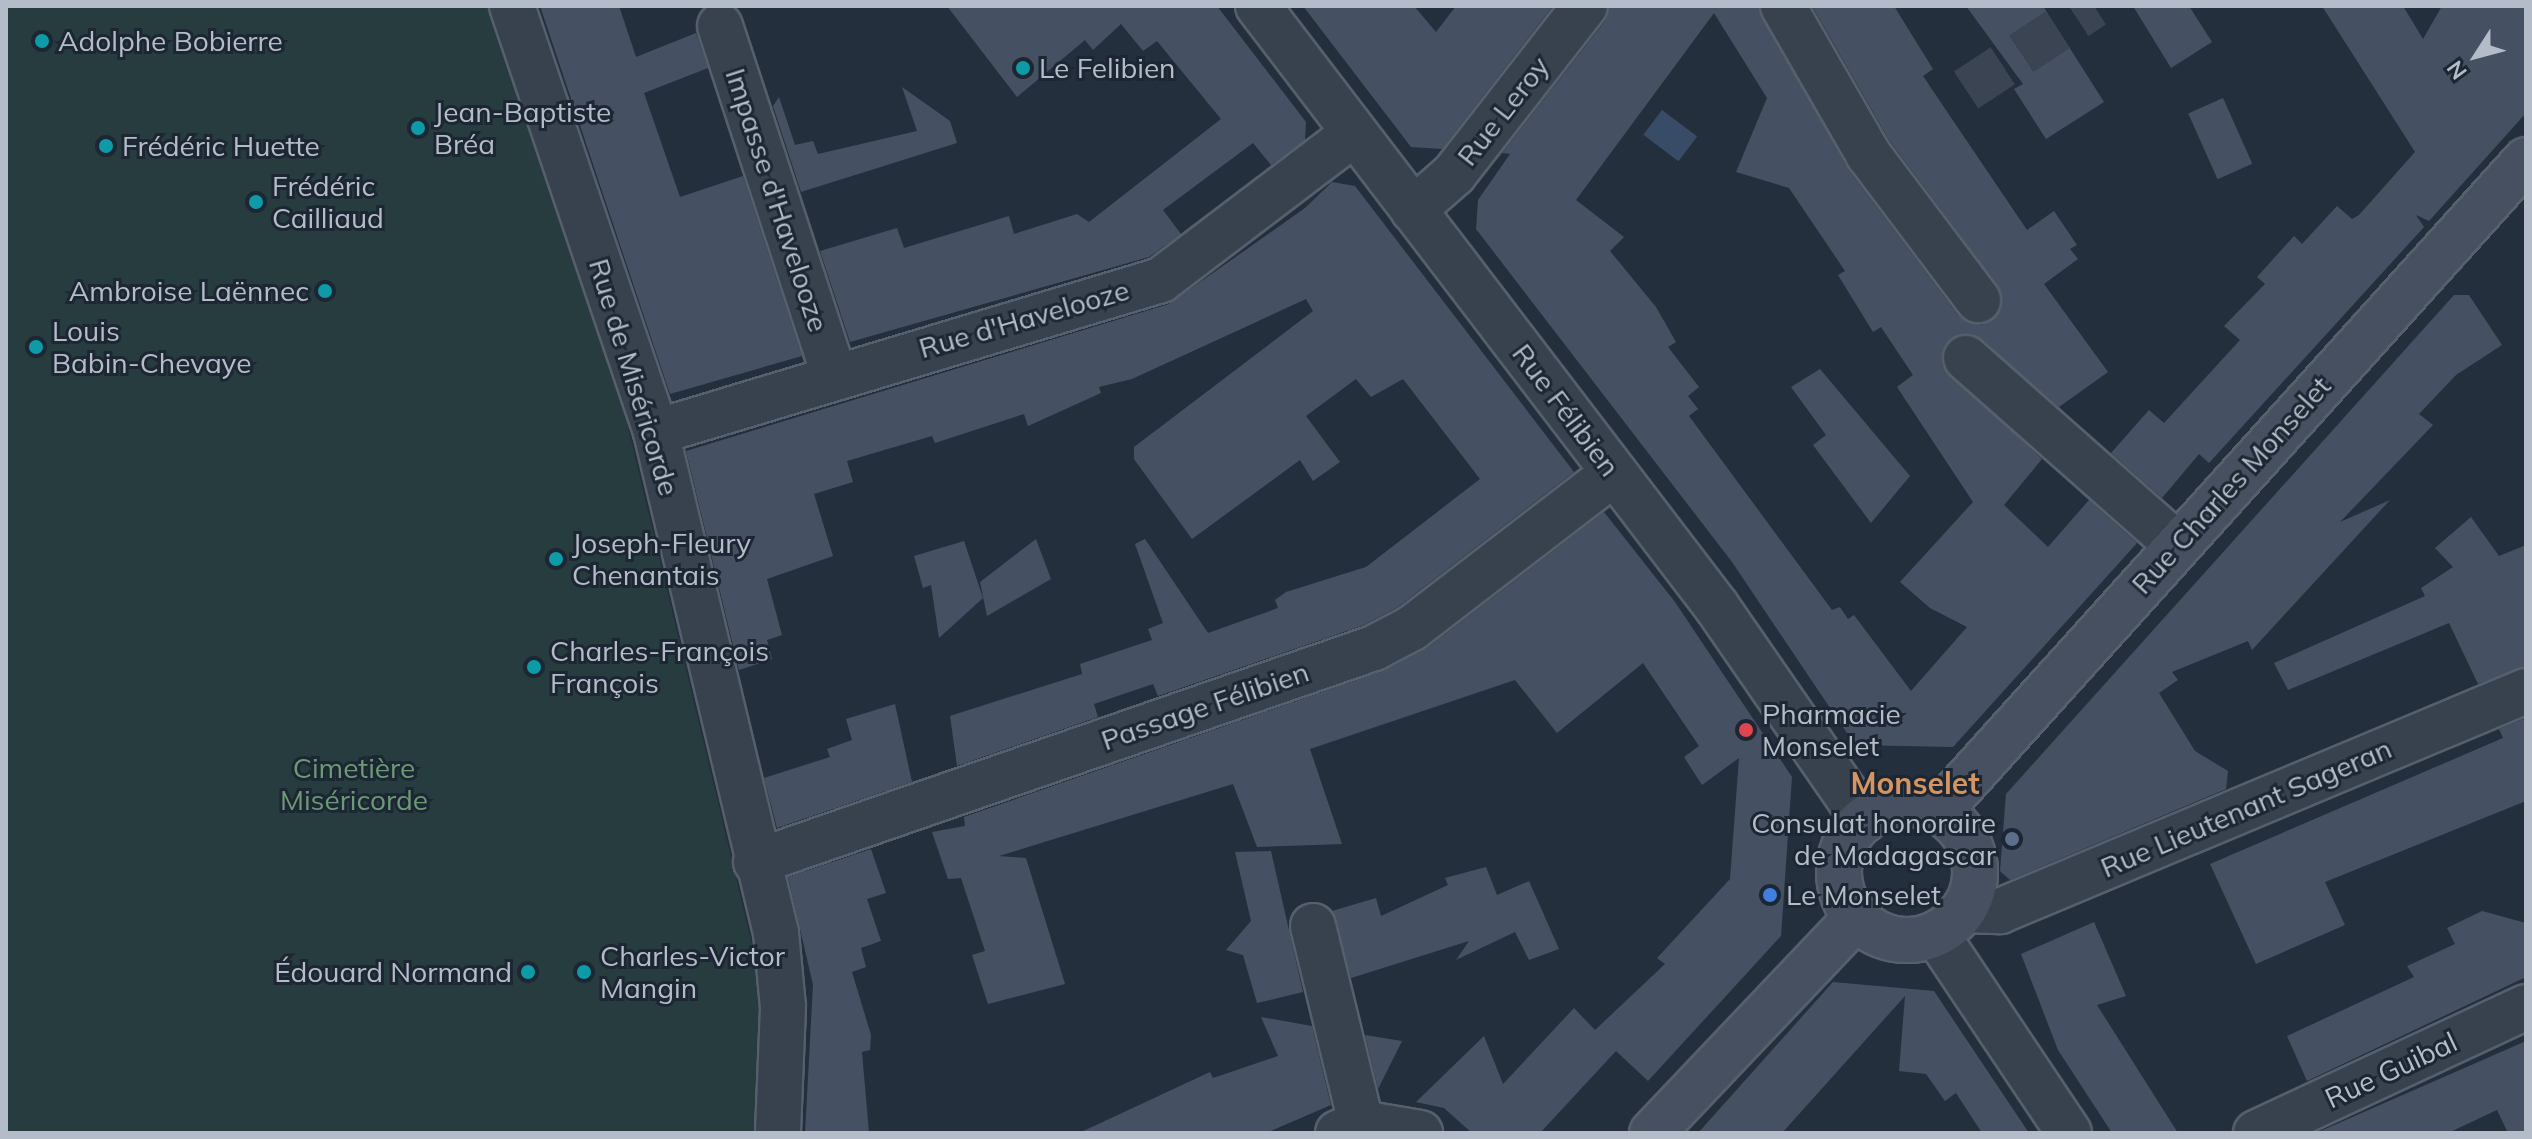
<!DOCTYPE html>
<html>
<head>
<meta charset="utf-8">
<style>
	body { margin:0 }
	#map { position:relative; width:2532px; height:1139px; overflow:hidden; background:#242f3e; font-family:Mulish,sans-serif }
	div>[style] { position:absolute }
	.green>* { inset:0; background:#263c3f }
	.water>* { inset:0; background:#394c67; transform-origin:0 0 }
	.building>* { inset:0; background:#455162; transform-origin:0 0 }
	.minor-tunnel>* { height:44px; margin-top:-22px; transform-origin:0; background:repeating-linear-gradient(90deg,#3a4453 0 44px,transparent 0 66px) }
	.roads { filter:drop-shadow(2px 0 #565f6c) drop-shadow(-2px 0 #565f6c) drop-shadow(0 2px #565f6c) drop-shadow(0 -2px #565f6c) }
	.minor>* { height:44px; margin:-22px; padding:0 22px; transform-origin:22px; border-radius:22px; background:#38414e }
	.tertiary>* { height:44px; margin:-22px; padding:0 22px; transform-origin:22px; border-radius:22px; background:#38414e }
	.secondary>* { height:44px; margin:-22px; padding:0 22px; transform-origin:22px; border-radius:22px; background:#465061 }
	.secondary>.ring { margin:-22px; padding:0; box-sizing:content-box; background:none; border:44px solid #465061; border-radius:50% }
	.dots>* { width:22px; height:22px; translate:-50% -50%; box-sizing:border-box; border:4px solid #1d2633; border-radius:50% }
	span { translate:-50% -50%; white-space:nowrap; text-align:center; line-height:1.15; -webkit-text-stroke:6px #1d2633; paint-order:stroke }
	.poi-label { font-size:28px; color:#b4bcc9 }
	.left { translate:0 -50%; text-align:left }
	.right { translate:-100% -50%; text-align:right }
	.street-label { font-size:28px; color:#b4bcc9 }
	.park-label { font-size:28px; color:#6b9a76 }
	.neighbourhood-label { font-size:30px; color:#d59563; font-weight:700 }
	.frame { position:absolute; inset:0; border:8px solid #b4bcc9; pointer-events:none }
	.north { position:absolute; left:2436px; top:16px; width:80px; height:80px; -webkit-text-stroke:6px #1d2633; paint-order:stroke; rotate:234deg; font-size:22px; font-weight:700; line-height:32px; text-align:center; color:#b4bcc9 }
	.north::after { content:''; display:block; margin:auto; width:28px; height:36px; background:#b4bcc9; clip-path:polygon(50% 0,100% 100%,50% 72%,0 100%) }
</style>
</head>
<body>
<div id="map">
	<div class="green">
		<div style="clip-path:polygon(6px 6px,494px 6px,523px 115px,625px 415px,762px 986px,756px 1133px,6px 1133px)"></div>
	</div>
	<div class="water">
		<div style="left:1662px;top:110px;width:44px;height:31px;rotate:37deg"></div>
	</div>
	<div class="building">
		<div style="clip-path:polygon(540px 6px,619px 6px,636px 57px,696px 33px,708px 68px,644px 93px,680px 197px,743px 176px,802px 356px,670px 394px)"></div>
		<div style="clip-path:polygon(947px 6px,1217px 6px,1306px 122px,1305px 140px,1271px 165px,1253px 143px,1163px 210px,1181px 234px,1149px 257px,850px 342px,820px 251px,897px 228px,904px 248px,1009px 216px,1014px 234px,1077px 214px,1089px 222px,1221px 119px,1157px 41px,1143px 51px,1121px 24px,1093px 50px,1085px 40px,1017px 97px)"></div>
		<div style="clip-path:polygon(1303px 6px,1414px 6px,1436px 32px,1456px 6px,1553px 6px,1442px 149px,1411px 147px)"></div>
		<div style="clip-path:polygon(evenodd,1609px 6px,1758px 6px,1848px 169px,1958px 315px,1982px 325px,2001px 310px,1998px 286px,1889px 140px,1812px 6px,1894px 6px,1933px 69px,1923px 76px,2027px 230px,2054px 211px,2077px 245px,2070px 249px,2078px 259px,2044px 284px,2108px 372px,2059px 407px,1972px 334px,1948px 341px,1942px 365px,2042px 459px,2004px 505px,2048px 547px,2089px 500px,2137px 543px,1953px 747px,1855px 745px,1732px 562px,1476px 229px,1478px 200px,1510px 154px,1502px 153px,1605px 21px,1609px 6px,1714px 13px,1767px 98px,1736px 172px,1789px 188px,1845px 271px,1838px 275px,1873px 332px,1881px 327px,1913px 375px,1897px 387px,1973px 502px,1900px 582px,1930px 608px,1967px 627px,1911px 691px,1854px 615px,1848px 619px,1840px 607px,1832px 610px,1689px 416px,1698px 409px,1688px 396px,1699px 387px,1668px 347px,1676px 342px,1656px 307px,1610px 251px,1624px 237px,1576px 200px,1714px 13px)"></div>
		<div style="clip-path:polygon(1966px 6px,2043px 6px,2104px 102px,2046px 139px,2014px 89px,2023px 84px)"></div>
		<div style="clip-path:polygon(2133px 6px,2189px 6px,2212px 42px,2171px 68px)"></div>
		<div style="clip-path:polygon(2322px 6px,2403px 6px,2423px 39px,2442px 6px,2526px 6px,2526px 113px,2429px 221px,2416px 215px,2424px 227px,2209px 463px,2199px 454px,2162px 498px,2111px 453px,2149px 410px,2164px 423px,2240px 340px,2224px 326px,2265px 284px,2257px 277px,2294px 236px,2302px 244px,2337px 206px,2352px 219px,2359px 215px,2415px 152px)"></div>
		<div style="clip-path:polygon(902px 87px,950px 121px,957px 143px,801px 192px,773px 106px,779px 97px,795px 145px,813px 141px,818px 154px,917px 131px)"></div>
		<div style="left:2223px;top:98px;width:72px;height:38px;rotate:66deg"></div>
		<div style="clip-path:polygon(1332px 182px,1355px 186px,1574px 472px,1398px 607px,1364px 625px,1158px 696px,1153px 684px,1094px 704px,1098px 717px,957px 766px,950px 716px,1082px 674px,1080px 664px,1152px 640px,1148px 629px,1163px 623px,1135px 544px,1145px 539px,1208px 633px,1278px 608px,1275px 600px,1286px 592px,1366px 567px,1480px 479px,1403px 379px,1371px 397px,1356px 379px,1306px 416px,1340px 462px,1313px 481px,1300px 460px,1192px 539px,1134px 459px,1134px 447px,1313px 311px,1306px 299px,1132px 379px,1099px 387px,1101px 393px,1028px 426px,1024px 414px,935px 443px,932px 436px,847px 461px,853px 482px,814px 494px,833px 556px,767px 579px,782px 635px,767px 640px,772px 659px,739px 670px,686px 451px,1169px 304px,1305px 208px)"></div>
		<div style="clip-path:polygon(2454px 295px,2469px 295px,2502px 345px,2456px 375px,2419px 414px,2433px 425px,2340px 522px,2390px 500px,2252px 650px,2248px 641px,2172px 672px,2178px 680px,2159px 693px,2195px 751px,2228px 771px,2226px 789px,2010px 880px,2000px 871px,2006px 794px)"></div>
		<div style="clip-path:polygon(1820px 369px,1910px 476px,1871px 523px,1813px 445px,1826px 435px,1791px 387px)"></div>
		<div style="clip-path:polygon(1604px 512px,1675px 602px,1792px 777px,1781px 936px,1648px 1081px,1616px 1051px,1540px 1133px,1472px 1133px,1444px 1108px,1416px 1102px,1484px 1036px,1503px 1084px,1574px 1008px,1595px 1030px,1665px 964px,1657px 958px,1730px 879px,1739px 758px,1702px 785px,1684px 757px,1699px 746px,1643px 663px,1557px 733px,1515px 680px,1310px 749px,1342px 844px,1257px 847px,1233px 784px,999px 856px,1026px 858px,1065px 984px,988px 1004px,972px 955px,985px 951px,961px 878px,948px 879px,932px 832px,965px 826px,964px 817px,1385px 670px,1427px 648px)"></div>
		<div style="clip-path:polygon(2471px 517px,2499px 556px,2526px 545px,2526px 667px,2478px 684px,2449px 623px,2288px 690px,2274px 663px,2425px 596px,2421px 588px,2453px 567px,2435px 548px)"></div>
		<div style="clip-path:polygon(1036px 539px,1051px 579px,987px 616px,980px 582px)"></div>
		<div style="clip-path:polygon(964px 541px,983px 598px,939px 638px,931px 585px,923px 588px,914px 556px)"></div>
		<div style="clip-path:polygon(895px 704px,912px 782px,777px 828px,764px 778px,830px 757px,827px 749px,852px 740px,846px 719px)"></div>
		<div style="clip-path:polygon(2526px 718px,2526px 801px,2325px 882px,2345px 925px,2256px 964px,2210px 864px,2503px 738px,2499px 729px)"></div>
		<div style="clip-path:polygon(871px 849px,886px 893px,867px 899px,881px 941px,861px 948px,866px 967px,852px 972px,871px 1035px,870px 1050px,862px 1052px,869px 1133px,805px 1133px,813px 985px,788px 877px)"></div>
		<div style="clip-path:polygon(1271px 851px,1303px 992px,1257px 1003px,1243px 955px,1226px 950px,1251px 921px,1235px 852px)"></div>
		<div style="clip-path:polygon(1486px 867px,1497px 895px,1529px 881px,1559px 949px,1529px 960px,1515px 932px,1456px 960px,1469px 941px,1351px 978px,1332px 911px,1376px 898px,1381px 916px,1448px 885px,1445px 878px)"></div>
		<div style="clip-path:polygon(2482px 911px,2526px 923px,2526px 977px,2307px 1081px,2287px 1036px,2414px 977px,2407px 966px,2455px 944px,2447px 928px)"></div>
		<div style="clip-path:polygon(2094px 922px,2126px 996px,2097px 1005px,2178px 1133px,2112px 1133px,2058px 1050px,2021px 954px)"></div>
		<div style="clip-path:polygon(1833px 982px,1934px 991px,2029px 1133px,1982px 1133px,1956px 1093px,1945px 1101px,1926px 1074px,1899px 1071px,1905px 996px,1782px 1133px,1698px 1133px)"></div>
		<div style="clip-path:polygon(1261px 1017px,1312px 1026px,1331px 1105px,1266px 1133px,1079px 1133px,1210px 1072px,1213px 1078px,1278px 1056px)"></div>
		<div style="clip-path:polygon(1365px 1035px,1402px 1041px,1378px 1089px)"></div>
		<div style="clip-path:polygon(2526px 1041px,2526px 1133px,2508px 1133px,2497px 1110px,2448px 1133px,2316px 1133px)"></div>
	</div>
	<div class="minor-tunnel">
		<div style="left:1966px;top:90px;width:153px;rotate:-33.3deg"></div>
	</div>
	<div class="roads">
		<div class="minor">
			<div style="left:512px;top:6px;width:450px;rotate:71.3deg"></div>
			<div style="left:656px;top:432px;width:515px;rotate:76.53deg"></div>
			<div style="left:776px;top:933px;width:74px;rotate:84.6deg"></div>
			<div style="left:783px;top:1007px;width:126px;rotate:92.3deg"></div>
			<div style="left:1783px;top:6px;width:171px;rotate:60.1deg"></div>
			<div style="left:1868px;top:154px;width:183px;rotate:53deg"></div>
			<div style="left:720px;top:26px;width:366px;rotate:71.9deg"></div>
			<div style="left:1413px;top:210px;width:55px;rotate:-41.3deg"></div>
			<div style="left:1454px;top:174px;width:213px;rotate:-52.1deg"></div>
			<div style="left:1966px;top:358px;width:282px;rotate:41.5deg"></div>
			<div style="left:656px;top:432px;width:527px;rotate:-16.75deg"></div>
			<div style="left:1161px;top:280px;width:243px;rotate:-37.2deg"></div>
			<div style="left:756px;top:862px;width:654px;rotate:-19.1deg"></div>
			<div style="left:1374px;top:648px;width:43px;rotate:-27.8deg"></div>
			<div style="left:1412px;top:628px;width:255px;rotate:-37.5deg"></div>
			<div style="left:1313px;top:926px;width:203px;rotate:76.3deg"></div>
			<div style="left:1338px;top:1133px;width:25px;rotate:-23deg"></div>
			<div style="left:1361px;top:1123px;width:60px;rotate:9.6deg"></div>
			<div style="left:2256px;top:1133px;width:298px;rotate:-25deg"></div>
		</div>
		<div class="tertiary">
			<div style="left:1258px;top:6px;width:756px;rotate:52.63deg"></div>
			<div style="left:1717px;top:607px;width:259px;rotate:55.4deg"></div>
			<div style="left:1963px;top:910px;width:37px;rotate:2deg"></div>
			<div style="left:2000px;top:911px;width:570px;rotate:-22.7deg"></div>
			<div style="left:1936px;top:934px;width:239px;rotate:56.2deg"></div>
		</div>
		<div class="secondary">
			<div class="ring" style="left:1839px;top:804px;width:92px;height:92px"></div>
			<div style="left:1938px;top:812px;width:878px;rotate:-47.95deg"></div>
			<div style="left:1652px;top:1133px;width:298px;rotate:-46.5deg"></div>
		</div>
	</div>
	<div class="dots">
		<div style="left:42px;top:41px;background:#0f9aa8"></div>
		<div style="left:1023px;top:68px;background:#0f9aa8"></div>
		<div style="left:418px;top:128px;background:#0f9aa8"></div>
		<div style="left:106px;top:146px;background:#0f9aa8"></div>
		<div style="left:256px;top:202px;background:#0f9aa8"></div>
		<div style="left:325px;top:291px;background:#0f9aa8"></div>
		<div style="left:36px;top:347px;background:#0f9aa8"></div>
		<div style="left:556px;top:559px;background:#0f9aa8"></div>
		<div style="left:534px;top:667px;background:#0f9aa8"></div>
		<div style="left:1746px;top:730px;background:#e0444e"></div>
		<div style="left:2012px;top:839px;background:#5c6f8a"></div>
		<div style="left:1770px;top:895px;background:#3f7fe0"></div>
		<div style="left:528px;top:972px;background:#0f9aa8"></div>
		<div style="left:584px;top:972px;background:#0f9aa8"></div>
	</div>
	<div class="poi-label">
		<span class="left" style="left:58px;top:41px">Adolphe Bobierre</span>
		<span class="left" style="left:1039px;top:68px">Le Felibien</span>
		<span class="left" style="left:434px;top:128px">Jean-Baptiste<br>Bréa</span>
		<span class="left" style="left:122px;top:146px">Frédéric Huette</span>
		<span class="left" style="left:272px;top:202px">Frédéric<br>Cailliaud</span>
		<span class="right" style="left:309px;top:291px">Ambroise Laënnec</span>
		<span class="left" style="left:52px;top:347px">Louis<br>Babin-Chevaye</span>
		<span class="left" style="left:572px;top:559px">Joseph-Fleury<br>Chenantais</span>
		<span class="left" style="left:550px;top:667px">Charles-François<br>François</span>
		<span class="left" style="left:1762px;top:730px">Pharmacie<br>Monselet</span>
		<span class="right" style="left:1996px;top:839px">Consulat honoraire<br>de Madagascar</span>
		<span class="left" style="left:1786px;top:895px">Le Monselet</span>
		<span class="left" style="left:600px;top:972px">Charles-Victor<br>Mangin</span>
		<span class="right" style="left:512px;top:972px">Édouard Normand</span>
	</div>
	<div class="street-label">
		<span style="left:1503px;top:111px;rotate:-52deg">Rue Leroy</span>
		<span style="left:777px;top:200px;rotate:72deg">Impasse d'Havelooze</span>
		<span style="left:1024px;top:319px;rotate:-16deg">Rue d'Havelooze</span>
		<span style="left:634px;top:377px;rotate:73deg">Rue de Miséricorde</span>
		<span style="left:1566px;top:410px;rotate:53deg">Rue Félibien</span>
		<span style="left:2231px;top:485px;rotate:-48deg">Rue Charles Monselet</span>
		<span style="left:1205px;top:706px;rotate:-19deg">Passage Félibien</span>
		<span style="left:2246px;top:808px;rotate:-23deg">Rue Lieutenant Sageran</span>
		<span style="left:2391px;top:1070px;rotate:-25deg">Rue Guibal</span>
	</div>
	<div class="park-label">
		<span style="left:354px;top:784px">Cimetière<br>Miséricorde</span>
	</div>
	<div class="neighbourhood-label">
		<span style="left:1915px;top:783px">Monselet</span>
	</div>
	<div class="frame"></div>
	<div class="north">N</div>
</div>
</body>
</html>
